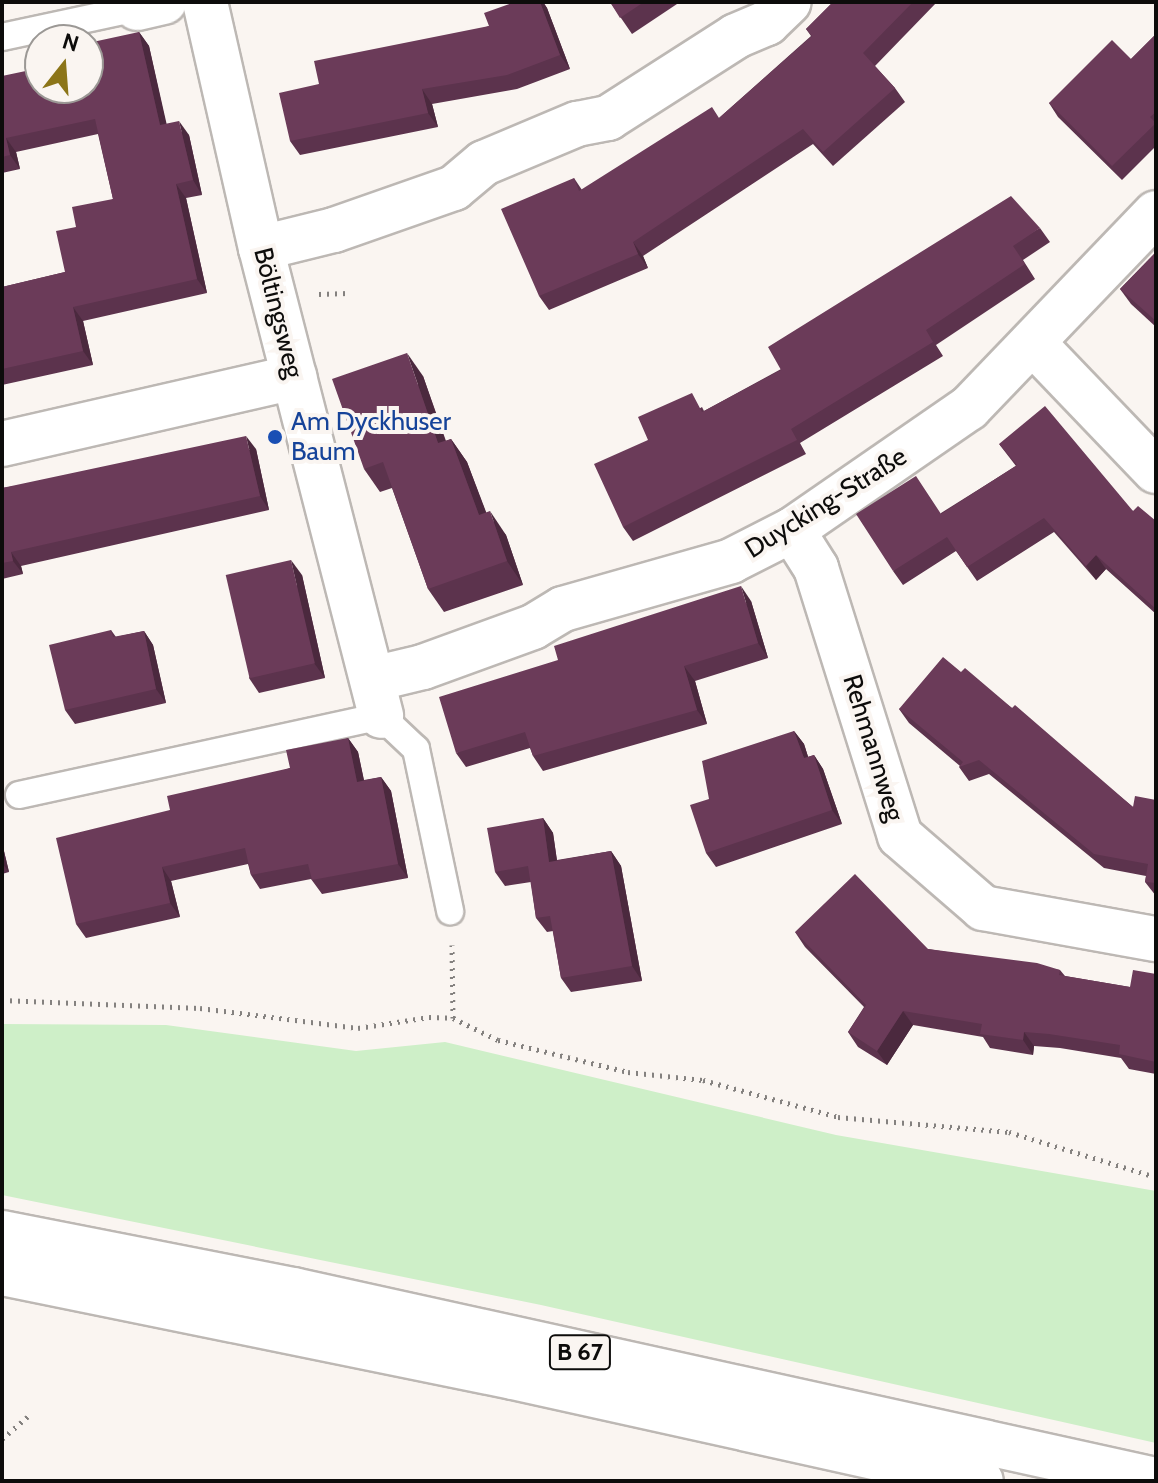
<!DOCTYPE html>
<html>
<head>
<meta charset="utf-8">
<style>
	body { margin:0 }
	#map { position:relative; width:1158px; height:1483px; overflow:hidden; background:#faf5f1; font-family:Cabin,sans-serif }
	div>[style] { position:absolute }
	.green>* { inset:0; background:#ceefc8 }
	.path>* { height:5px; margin-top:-2.5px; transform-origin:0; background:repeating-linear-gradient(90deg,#84817f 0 2px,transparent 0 8px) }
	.roads { filter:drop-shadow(2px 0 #bdb8b4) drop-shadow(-2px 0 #bdb8b4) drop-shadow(0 2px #bdb8b4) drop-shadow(0 -2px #bdb8b4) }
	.lane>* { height:26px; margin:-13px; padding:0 13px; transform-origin:13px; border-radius:13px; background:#fff }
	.street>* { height:44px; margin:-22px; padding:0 22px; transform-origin:22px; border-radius:22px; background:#fff }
	.highway>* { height:44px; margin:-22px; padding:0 22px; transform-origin:22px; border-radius:22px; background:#fff }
	.wall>* { inset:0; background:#5c334d }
	.shaded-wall>* { inset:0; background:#4b293e }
	.building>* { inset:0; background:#6b3b59; transform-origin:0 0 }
	.dots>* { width:22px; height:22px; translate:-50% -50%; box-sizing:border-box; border:4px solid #faf5f1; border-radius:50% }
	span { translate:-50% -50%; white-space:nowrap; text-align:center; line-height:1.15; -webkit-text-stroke:8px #faf5f1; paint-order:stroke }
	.shield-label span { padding:2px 6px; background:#faf5f1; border:2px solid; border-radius:6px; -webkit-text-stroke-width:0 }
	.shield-label { font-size:24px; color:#0d0c0b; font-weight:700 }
	.street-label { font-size:26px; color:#0d0c0b }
	.transit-label { font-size:26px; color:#164399 }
	.left { translate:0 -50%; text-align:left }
	.frame { position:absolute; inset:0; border:4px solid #0d0c0b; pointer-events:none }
	.north { position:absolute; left:24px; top:24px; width:80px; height:80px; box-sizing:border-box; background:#faf5f1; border:2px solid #9b9895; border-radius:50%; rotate:17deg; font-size:22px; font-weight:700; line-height:32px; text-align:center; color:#0d0c0b }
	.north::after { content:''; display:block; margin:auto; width:28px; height:36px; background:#8c7519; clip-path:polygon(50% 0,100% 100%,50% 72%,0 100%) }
</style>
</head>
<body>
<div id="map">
	<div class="green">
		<div style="clip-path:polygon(2px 1024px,166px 1025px,356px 1051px,445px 1042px,836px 1135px,1156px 1191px,1156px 1443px,541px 1305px,2px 1195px)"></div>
	</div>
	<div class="path">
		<div style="left:319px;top:294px;width:29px;rotate:-2deg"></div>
		<div style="left:2px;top:1000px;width:198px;rotate:2.3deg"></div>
		<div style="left:200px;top:1008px;width:159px;rotate:7.2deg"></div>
		<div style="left:358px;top:1028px;width:72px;rotate:-8.8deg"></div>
		<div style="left:429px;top:1017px;width:24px;rotate:2deg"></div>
		<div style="left:453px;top:1018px;width:73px;rotate:-90.8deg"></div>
		<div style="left:453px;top:1018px;width:50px;rotate:26.1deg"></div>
		<div style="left:498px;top:1040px;width:134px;rotate:13.8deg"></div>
		<div style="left:628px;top:1072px;width:75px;rotate:6.1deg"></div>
		<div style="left:703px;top:1080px;width:140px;rotate:15.3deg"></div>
		<div style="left:838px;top:1117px;width:172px;rotate:5deg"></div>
		<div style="left:1009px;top:1132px;width:154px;rotate:17deg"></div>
		<div style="left:2px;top:1439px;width:37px;rotate:-41deg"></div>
	</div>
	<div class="roads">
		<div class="lane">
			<div style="left:2px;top:37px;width:138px;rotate:-12.1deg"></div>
			<div style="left:19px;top:795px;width:371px;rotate:-12.3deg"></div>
			<div style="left:381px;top:716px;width:48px;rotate:43.3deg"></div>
			<div style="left:416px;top:749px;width:166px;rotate:78.1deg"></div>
		</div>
		<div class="street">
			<div style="left:205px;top:2px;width:252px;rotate:77.2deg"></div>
			<div style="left:261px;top:248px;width:483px;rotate:75.6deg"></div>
			<div style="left:137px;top:8px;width:28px;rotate:-13deg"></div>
			<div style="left:261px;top:248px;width:75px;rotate:-13.9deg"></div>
			<div style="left:334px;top:230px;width:127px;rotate:-19.3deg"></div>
			<div style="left:454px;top:188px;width:39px;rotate:-40deg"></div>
			<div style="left:484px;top:163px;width:101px;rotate:-22.8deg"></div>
			<div style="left:577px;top:124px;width:32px;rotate:-11deg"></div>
			<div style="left:608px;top:118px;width:152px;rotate:-32.6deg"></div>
			<div style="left:736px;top:36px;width:34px;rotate:-23deg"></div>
			<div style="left:767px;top:23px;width:30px;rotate:-44deg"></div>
			<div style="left:1034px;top:344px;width:176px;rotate:46.2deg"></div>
			<div style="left:2px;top:444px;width:300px;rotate:-12.9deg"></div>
			<div style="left:792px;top:530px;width:45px;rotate:57.7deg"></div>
			<div style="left:816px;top:568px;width:281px;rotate:72.6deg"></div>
			<div style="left:900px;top:836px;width:110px;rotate:40.9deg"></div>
			<div style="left:983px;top:908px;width:176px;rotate:10.2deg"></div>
			<div style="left:373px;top:679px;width:51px;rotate:-13.5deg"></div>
			<div style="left:423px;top:667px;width:117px;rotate:-20deg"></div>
			<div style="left:533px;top:627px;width:35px;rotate:-31deg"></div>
			<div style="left:563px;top:609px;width:175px;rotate:-15.9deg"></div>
			<div style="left:731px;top:561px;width:68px;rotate:-26.9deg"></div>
			<div style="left:792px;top:530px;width:215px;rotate:-34.6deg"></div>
			<div style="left:969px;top:408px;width:270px;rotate:-46.2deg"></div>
		</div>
		<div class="highway">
			<div style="left:2px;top:1233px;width:297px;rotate:11.1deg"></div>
			<div style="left:293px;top:1290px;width:884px;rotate:12.42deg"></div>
			<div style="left:2px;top:1273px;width:521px;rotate:11.5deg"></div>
			<div style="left:513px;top:1377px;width:479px;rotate:12.5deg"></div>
		</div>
	</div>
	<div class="wall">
		<div style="clip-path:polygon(515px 2px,543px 2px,547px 8px,570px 69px,517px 89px,432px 104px,438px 127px,300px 155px,290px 141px,319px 84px,489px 26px)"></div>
		<div style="clip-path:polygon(610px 2px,680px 2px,632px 34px)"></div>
		<div style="clip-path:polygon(833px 2px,937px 2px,875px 66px,895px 88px,905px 102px,833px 166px,813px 144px,643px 256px,648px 268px,549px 310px,539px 296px,574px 178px,582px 190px,719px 118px,811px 36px,806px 29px)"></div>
		<div style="clip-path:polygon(139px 32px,149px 46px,166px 124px,189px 135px,202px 195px,186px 198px,207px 293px,83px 321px,93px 365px,2px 385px,2px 287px,65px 272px,76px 227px,113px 199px,98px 134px,16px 152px,20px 169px,2px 173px,2px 76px,40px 88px)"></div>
		<div style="clip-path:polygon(1156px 34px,1156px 146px,1122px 180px,1058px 117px,1049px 103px,1131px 59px)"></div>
		<div style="clip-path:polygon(1040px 228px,1050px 242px,1023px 260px,1035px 279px,936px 345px,943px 356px,800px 443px,806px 454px,633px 541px,623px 527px,648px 440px,702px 407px,704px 411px)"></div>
		<div style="clip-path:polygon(1156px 252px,1156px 327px,1131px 304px,1120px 289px)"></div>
		<div style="clip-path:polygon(423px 376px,446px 441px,451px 439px,467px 462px,486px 513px,506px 535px,523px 585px,444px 612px,428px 589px,392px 488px,380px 492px,364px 469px)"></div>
		<div style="clip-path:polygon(999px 444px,1133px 511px,1156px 521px,1156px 614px,1106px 569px,1096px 580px,1054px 532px,977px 581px,956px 551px,903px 585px,893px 571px,941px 513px,1016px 466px)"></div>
		<div style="clip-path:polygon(256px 449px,269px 510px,21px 566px,23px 574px,2px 579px,2px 488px)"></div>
		<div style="clip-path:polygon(302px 575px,325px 678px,259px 693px,249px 678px)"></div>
		<div style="clip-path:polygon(751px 601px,768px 658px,695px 681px,707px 724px,543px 771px,533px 756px,530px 748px,466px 767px,456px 753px)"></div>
		<div style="clip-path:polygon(111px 630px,116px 637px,144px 631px,153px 645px,166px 703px,75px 724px,65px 710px)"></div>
		<div style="clip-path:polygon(961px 672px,1012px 708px,1133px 807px,1156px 800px,1156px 896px,1145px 882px,1146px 876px,1104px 868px,989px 774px,969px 781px,959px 767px,960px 766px,909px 723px,899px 709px)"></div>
		<div style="clip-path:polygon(794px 731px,804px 744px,808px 757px,814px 755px,823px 769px,842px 824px,716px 867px,706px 853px,709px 799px)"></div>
		<div style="clip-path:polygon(348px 738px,358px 752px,364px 780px,381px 777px,391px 791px,408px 878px,322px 894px,311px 879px,260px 889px,251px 875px,248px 864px,171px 881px,180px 917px,86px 938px,76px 924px,170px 810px,290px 768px)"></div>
		<div style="clip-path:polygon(543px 818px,553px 833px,557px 860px,611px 851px,621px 866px,642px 981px,571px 992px,561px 978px,553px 931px,547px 932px,536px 918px,531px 882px,505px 886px,495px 872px)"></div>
		<div style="clip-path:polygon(2px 843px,9px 872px,2px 874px)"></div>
		<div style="clip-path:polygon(795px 932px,928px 949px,1060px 970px,1065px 976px,1130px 987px,1156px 974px,1156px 1074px,1129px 1069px,1121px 1058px,1060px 1048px,1034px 1046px,1033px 1055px,990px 1048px,983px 1037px,913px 1025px,887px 1065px,858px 1047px,848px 1032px,864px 1007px,805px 947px)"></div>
	</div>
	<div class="shaded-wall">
		<div style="clip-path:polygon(540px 2px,543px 2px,547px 8px,570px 69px,560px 55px)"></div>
		<div style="clip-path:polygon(139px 32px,149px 46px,170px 139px,160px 125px)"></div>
		<div style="clip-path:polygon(422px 89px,432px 104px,438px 127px,428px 113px)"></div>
		<div style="clip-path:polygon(179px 121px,189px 135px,202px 195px,193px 180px)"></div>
		<div style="clip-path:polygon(6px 138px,16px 152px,20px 169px,10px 155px)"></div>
		<div style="clip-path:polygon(176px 184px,186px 198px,207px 293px,197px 279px)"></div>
		<div style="clip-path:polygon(633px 242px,643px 256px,648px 268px,638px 254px)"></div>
		<div style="clip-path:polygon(73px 307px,83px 321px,93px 365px,83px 351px)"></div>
		<div style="clip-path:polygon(407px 353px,423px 376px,454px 466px,438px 443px)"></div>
		<div style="clip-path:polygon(246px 436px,256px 449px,269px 510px,260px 496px)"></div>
		<div style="clip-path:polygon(451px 439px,467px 462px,496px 538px,479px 515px)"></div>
		<div style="clip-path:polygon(490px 511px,506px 535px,523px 585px,507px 561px)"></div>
		<div style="clip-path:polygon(11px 552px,21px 566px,23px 574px,13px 561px)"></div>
		<div style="clip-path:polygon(1096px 555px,1106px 569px,1096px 580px,1086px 566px)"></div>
		<div style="clip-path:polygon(291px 560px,302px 575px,325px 678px,314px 663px)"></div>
		<div style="clip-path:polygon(741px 586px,751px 601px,768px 658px,758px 643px)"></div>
		<div style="clip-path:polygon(144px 631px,153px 645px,166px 703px,156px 689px)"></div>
		<div style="clip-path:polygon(684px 666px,695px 681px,707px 724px,697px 710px)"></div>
		<div style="clip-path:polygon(794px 731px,804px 744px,813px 772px,804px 758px)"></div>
		<div style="clip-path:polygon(348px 738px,358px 752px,367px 796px,357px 782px)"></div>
		<div style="clip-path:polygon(814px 755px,823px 769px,842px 824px,832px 810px)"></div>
		<div style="clip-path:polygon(381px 777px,391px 791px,408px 878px,398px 864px)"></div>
		<div style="clip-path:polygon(543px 818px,553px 833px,559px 876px,549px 862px)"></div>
		<div style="clip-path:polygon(2px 843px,9px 872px,2px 863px)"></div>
		<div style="clip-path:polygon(611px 851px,621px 866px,642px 981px,632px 966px)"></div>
		<div style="clip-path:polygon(162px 867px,171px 881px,180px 917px,170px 903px)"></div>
		<div style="clip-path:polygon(903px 1011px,913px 1025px,887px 1065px,877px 1051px)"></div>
		<div style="clip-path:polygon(1024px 1032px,1034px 1046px,1033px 1055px,1023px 1040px)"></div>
	</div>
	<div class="building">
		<div style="clip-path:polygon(515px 2px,540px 2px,560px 55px,507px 75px,422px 89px,428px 113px,290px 141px,279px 93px,319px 84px,314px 61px,489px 26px,484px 13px)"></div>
		<div style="clip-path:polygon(610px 2px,644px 2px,620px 18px)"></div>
		<div style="clip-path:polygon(833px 2px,913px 2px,863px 53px,895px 88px,823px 152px,803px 129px,633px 242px,638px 254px,539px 296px,501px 209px,574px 178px,579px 191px,712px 107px,719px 118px,812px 36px,806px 29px)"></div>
		<div style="clip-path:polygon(139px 32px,160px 125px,179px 121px,193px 180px,176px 184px,197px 279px,73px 307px,83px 351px,2px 369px,2px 287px,65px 272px,56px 231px,76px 227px,72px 207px,113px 199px,95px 119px,6px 138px,10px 155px,2px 157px,2px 76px,40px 68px,40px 88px,88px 88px,88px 43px)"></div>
		<div style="clip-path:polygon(1156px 34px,1156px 112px,1150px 117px,1156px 123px,1112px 166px,1049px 103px,1112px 40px,1131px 59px)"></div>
		<div style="clip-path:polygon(1011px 196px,1040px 228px,1013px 246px,1025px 264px,926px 330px,933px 342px,791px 429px,797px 440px,623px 527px,594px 464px,648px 440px,638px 417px,692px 393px,702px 412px,781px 370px,768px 347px)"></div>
		<div style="clip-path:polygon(1156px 252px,1156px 321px,1120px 289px)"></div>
		<div style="clip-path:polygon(407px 353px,438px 443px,451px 439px,479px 515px,490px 511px,507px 561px,428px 589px,383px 462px,364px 469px,332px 379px)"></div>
		<div style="clip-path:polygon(1045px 406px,1133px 511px,1138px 506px,1156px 521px,1156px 609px,1096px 555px,1086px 566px,1044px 518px,967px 567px,947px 537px,893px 571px,856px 514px,916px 476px,941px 514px,1017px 465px,999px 444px)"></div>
		<div style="clip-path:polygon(246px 436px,260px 496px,11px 552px,13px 561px,2px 563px,2px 488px)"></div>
		<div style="left:291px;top:560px;width:106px;height:67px;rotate:77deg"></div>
		<div style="clip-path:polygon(741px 586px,758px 643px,684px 666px,697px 710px,533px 756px,525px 732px,456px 753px,439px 697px,558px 660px,554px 646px)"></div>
		<div style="clip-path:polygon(111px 630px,113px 637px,144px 631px,156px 689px,65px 710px,49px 645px)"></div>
		<div style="clip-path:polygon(943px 657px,961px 672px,965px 668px,1012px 708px,1015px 705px,1133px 807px,1135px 796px,1156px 800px,1156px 883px,1145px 882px,1148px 864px,1094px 854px,979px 760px,959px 767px,963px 762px,899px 709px)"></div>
		<div style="clip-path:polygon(794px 731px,804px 758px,814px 755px,832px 810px,706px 853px,690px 805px,709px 799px,702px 761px)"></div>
		<div style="clip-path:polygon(348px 738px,357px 782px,381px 777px,398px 864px,312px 880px,308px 864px,251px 875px,245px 848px,162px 867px,170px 903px,76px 924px,56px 838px,170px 810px,167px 796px,290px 768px,286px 750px)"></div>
		<div style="clip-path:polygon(543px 818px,549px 862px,611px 851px,632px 966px,561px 978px,550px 916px,536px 918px,528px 866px,495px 872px,487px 828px)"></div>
		<div style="clip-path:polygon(855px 874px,928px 949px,1037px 963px,1060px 970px,1059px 975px,1130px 987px,1133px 970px,1156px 974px,1156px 1062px,1119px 1054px,1120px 1045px,1049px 1034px,1024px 1032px,1023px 1040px,980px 1034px,982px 1024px,903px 1011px,877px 1051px,848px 1032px,866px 1005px,795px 932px)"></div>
	</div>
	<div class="dots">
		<div style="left:275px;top:437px;background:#1a4fb4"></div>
	</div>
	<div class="shield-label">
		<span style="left:580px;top:1352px">B 67</span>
	</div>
	<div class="street-label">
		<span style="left:278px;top:313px;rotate:76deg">Böltingsweg</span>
		<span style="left:826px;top:503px;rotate:-32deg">Duycking-Straße</span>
		<span style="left:873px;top:748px;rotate:73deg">Rehmannweg</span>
	</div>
	<div class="transit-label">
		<span class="left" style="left:291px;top:437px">Am Dyckhuser<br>Baum</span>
	</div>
	<div class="frame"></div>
	<div class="north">N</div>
</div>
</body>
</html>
